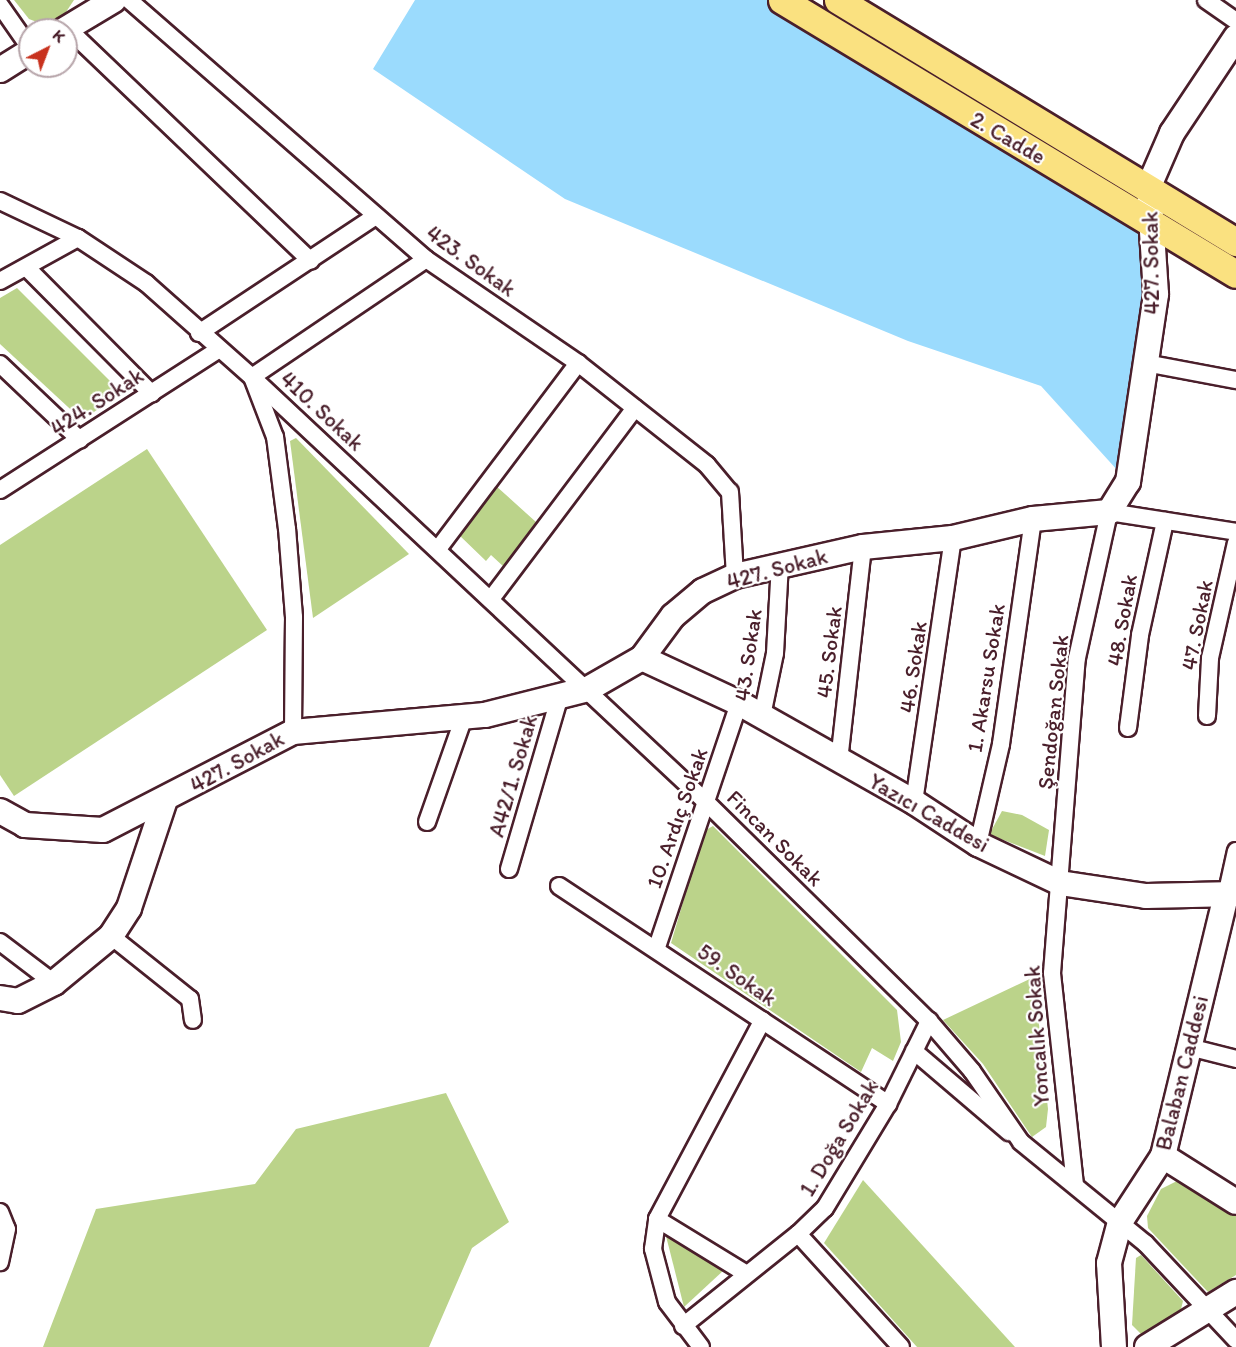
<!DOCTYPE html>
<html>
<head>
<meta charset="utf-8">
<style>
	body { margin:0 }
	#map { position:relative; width:1236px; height:1347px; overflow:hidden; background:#fff; font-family:Itim,sans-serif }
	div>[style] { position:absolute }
	.green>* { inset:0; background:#bbd38a }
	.water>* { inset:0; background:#9bdbfd }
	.roads { filter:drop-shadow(2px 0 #4a1f2b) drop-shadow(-2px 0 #4a1f2b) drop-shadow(0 2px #4a1f2b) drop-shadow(0 -2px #4a1f2b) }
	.minor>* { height:16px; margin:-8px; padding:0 8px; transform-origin:8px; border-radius:8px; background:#fff }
	.secondary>* { height:24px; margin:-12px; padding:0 12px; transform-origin:12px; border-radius:12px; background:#fff }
	.primary>* { height:27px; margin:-13.5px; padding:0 13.5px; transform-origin:13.5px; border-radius:13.5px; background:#fae180 }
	span { translate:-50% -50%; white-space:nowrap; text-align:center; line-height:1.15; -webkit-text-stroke:4.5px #fff; paint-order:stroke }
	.street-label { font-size:22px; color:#4a1f2b }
	.north { position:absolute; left:18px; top:18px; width:60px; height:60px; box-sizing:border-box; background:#fff; border:2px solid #b7a5aa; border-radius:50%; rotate:42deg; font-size:16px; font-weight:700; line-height:24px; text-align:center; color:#4a1f2b }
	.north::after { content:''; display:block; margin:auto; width:21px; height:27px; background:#c8321e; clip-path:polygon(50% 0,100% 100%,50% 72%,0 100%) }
</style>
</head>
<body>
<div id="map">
	<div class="green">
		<div style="clip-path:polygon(14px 0,74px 0,64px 15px,42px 24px,29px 19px)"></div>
		<div style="clip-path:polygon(17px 288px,122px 393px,82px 420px,0 344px,0 298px)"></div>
		<div style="clip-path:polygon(296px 438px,409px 554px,313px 618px,290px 441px)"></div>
		<div style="clip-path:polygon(147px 449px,267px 630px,14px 796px,0 775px,0 545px)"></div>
		<div style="clip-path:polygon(496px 486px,536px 522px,504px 567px,491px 555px,486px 561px,458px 534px)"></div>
		<div style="clip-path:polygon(1002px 811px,1022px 815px,1049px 830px,1045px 856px,993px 836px,990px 833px)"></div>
		<div style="clip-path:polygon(713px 826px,897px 1010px,901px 1042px,893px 1061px,872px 1048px,861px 1072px,671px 943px,704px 831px)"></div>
		<div style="clip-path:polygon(1034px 977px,1048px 1109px,1046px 1127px,1032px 1137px,983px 1064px,943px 1020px)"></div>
		<div style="clip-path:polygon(446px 1093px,509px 1222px,472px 1248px,429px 1347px,43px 1347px,96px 1209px,255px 1184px,296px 1129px)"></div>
		<div style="clip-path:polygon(863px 1180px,1015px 1347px,917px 1347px,824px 1243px)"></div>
		<div style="clip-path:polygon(1177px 1181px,1236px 1215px,1236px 1275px,1208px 1292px,1148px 1228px,1147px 1216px,1161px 1189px)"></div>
		<div style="clip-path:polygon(666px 1236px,724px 1270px,684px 1307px)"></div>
		<div style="clip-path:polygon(1141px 1255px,1183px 1301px,1181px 1309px,1142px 1335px,1132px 1325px,1136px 1258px)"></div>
	</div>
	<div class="water">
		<div style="clip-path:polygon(415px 0,791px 0,1152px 222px,1128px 482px,1041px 386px,908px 341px,565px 199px,373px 69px)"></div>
	</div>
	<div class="roads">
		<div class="minor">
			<div style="left:129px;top:0;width:394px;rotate:41.1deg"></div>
			<div style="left:426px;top:259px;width:184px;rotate:34.4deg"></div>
			<div style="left:578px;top:363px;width:164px;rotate:38.3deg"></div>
			<div style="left:707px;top:465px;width:35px;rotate:50deg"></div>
			<div style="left:730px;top:492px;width:84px;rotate:86.6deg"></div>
			<div style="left:1206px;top:0;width:37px;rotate:35deg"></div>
			<div style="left:0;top:5px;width:52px;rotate:55.1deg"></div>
			<div style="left:67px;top:28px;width:337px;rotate:43.7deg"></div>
			<div style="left:0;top:201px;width:86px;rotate:25.4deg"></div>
			<div style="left:78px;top:238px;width:82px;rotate:33.5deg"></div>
			<div style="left:146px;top:283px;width:142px;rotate:41.6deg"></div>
			<div style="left:252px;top:377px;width:620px;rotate:43.11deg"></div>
			<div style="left:705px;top:801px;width:314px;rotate:44.5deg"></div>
			<div style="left:929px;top:1021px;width:66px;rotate:49.3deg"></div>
			<div style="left:972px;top:1071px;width:86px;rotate:55.4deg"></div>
			<div style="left:1021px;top:1142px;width:160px;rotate:39.2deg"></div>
			<div style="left:1145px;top:1243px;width:133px;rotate:46.8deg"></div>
			<div style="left:27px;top:268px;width:177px;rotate:45.2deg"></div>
			<div style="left:0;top:281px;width:89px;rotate:-28.9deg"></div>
			<div style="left:199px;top:333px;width:212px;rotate:-33.5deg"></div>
			<div style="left:1146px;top:363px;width:92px;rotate:10.7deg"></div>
			<div style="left:0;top:364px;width:110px;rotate:43.5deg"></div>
			<div style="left:0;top:490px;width:259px;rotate:-32.7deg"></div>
			<div style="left:438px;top:549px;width:233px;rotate:-53deg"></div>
			<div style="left:491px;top:599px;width:239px;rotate:-53deg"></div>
			<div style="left:762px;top:716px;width:64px;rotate:-78.3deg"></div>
			<div style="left:775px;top:653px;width:89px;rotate:-86.8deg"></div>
			<div style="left:1207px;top:716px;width:58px;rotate:-87deg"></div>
			<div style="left:1210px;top:658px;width:118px;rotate:-77.3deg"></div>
			<div style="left:1128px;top:728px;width:94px;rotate:-82.6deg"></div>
			<div style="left:1140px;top:635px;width:117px;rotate:-77.6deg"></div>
			<div style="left:293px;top:732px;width:115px;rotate:-89.5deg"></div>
			<div style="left:294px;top:617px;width:88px;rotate:-94.5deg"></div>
			<div style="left:287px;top:529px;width:93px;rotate:-97.4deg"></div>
			<div style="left:275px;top:437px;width:64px;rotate:-111deg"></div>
			<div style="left:252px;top:377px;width:210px;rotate:-34.1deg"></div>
			<div style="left:839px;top:761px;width:215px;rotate:-83.6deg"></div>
			<div style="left:914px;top:802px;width:267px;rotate:-81.6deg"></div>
			<div style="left:427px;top:822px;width:111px;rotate:-70.6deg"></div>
			<div style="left:978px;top:844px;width:103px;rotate:-77deg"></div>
			<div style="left:1001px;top:744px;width:227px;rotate:-81.9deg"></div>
			<div style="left:509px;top:869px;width:180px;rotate:-73.6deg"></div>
			<div style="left:559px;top:886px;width:395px;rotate:33.5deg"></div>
			<div style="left:1226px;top:896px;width:46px;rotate:-77.5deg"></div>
			<div style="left:111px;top:936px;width:101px;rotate:38.6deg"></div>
			<div style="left:190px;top:999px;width:21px;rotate:82deg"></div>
			<div style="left:0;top:942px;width:68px;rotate:37.2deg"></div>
			<div style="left:657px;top:947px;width:257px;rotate:-71.4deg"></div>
			<div style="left:1189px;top:1047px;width:49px;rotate:14.3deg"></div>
			<div style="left:914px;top:1051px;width:125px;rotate:40.5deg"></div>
			<div style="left:1075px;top:1185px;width:213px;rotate:-96.2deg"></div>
			<div style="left:1052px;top:973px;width:316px;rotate:-85.5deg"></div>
			<div style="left:1077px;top:658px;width:149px;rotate:-77.6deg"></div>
			<div style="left:1109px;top:512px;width:129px;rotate:8.9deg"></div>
			<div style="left:0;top:1212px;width:18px;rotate:68deg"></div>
			<div style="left:7px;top:1229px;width:34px;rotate:102deg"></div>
			<div style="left:657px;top:1219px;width:103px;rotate:31.5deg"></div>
			<div style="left:683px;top:1326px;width:147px;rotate:-38.7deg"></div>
			<div style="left:701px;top:1347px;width:56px;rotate:-127.1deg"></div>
			<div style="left:667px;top:1302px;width:55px;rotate:-104.8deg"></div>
			<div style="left:653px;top:1249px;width:30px;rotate:-82deg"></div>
			<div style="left:657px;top:1219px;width:225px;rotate:-62deg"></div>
			<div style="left:901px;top:1347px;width:153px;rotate:-132.3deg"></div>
			<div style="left:798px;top:1234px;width:37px;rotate:-44deg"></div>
			<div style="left:825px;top:1208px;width:122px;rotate:-58.8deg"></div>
			<div style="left:888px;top:1104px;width:93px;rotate:-63.7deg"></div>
		</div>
		<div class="secondary">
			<div style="left:64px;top:30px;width:58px;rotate:-31deg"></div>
			<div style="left:0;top:70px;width:36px;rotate:-32deg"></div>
			<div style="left:642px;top:658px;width:107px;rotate:24.9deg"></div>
			<div style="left:739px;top:703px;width:201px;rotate:29.5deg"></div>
			<div style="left:914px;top:802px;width:77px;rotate:33.3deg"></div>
			<div style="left:978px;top:844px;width:91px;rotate:25.4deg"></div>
			<div style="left:1060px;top:883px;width:87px;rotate:8.6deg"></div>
			<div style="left:1146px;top:896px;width:90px;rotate:-1.3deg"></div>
			<div style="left:0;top:811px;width:29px;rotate:29deg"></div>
			<div style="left:25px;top:825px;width:78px;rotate:3.7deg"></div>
			<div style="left:103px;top:830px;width:214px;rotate:-27.3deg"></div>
			<div style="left:293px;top:732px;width:193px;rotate:-5.1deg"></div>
			<div style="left:485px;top:715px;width:106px;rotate:-14.2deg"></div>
			<div style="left:588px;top:689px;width:62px;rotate:-29.9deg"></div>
			<div style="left:642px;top:658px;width:52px;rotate:-53.6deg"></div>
			<div style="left:673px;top:616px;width:39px;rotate:-40deg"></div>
			<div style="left:703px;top:591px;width:35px;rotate:-25deg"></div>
			<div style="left:735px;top:576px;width:131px;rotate:-12.8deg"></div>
			<div style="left:863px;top:547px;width:90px;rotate:-5.7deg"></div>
			<div style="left:953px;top:538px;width:82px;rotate:-13.4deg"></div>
			<div style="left:1033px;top:519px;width:76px;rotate:-5.3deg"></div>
			<div style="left:1109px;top:512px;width:36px;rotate:-58deg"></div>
			<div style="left:1128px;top:482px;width:190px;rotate:-81.5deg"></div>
			<div style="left:1156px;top:294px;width:108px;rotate:-93.7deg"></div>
			<div style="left:1149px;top:186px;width:58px;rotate:-66.5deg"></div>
			<div style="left:1172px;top:133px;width:115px;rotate:-56.3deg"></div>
			<div style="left:0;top:998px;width:18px;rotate:9deg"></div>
			<div style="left:18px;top:1001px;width:40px;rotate:-26.6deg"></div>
			<div style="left:54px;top:983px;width:74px;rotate:-39.5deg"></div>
			<div style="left:111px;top:936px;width:33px;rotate:-57deg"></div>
			<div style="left:129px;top:908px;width:111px;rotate:-71.6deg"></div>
			<div style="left:1163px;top:1156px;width:86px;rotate:32.2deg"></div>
			<div style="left:1114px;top:1347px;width:84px;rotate:-93.4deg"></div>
			<div style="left:1109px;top:1263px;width:42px;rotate:-75deg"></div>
			<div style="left:1120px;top:1222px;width:79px;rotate:-56.9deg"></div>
			<div style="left:1163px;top:1156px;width:268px;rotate:-76.4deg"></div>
			<div style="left:1147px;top:1347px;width:105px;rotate:-31.7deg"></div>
		</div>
		<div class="primary">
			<div style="left:782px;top:0;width:530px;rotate:31.11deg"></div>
			<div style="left:838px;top:0;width:466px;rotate:31.3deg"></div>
		</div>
	</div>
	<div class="street-label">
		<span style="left:1008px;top:138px;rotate:30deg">2. Cadde</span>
		<span style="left:471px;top:261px;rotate:36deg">423. Sokak</span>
		<span style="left:1151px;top:263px;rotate:-91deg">427. Sokak</span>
		<span style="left:97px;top:402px;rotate:-33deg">424. Sokak</span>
		<span style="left:322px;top:411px;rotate:43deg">410. Sokak</span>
		<span style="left:777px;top:569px;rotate:-15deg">427. Sokak</span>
		<span style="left:1122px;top:620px;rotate:-80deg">48. Sokak</span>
		<span style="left:1197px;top:625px;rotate:-79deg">47. Sokak</span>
		<span style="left:829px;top:652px;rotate:-83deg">45. Sokak</span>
		<span style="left:748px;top:655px;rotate:-82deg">43. Sokak</span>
		<span style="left:913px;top:667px;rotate:-82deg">46. Sokak</span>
		<span style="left:986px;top:678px;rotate:-81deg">1. Akarsu Sokak</span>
		<span style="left:1053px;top:712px;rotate:-84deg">Şendoğan Sokak</span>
		<span style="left:237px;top:762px;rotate:-29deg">427. Sokak</span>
		<span style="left:513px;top:776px;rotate:-74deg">A42/1. Sokak</span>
		<span style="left:929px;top:813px;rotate:30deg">Yazıcı Caddesi</span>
		<span style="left:677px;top:818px;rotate:-71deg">10. Ardıç Sokak</span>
		<span style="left:775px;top:838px;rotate:45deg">Fincan Sokak</span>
		<span style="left:737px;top:975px;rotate:35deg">59. Sokak</span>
		<span style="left:1037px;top:1036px;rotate:-94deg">Yoncalık Sokak</span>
		<span style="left:1182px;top:1073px;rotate:-76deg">Balaban Caddesi</span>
		<span style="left:839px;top:1138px;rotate:-59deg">1. Doğa Sokak</span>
	</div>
	<div class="north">K</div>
</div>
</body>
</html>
